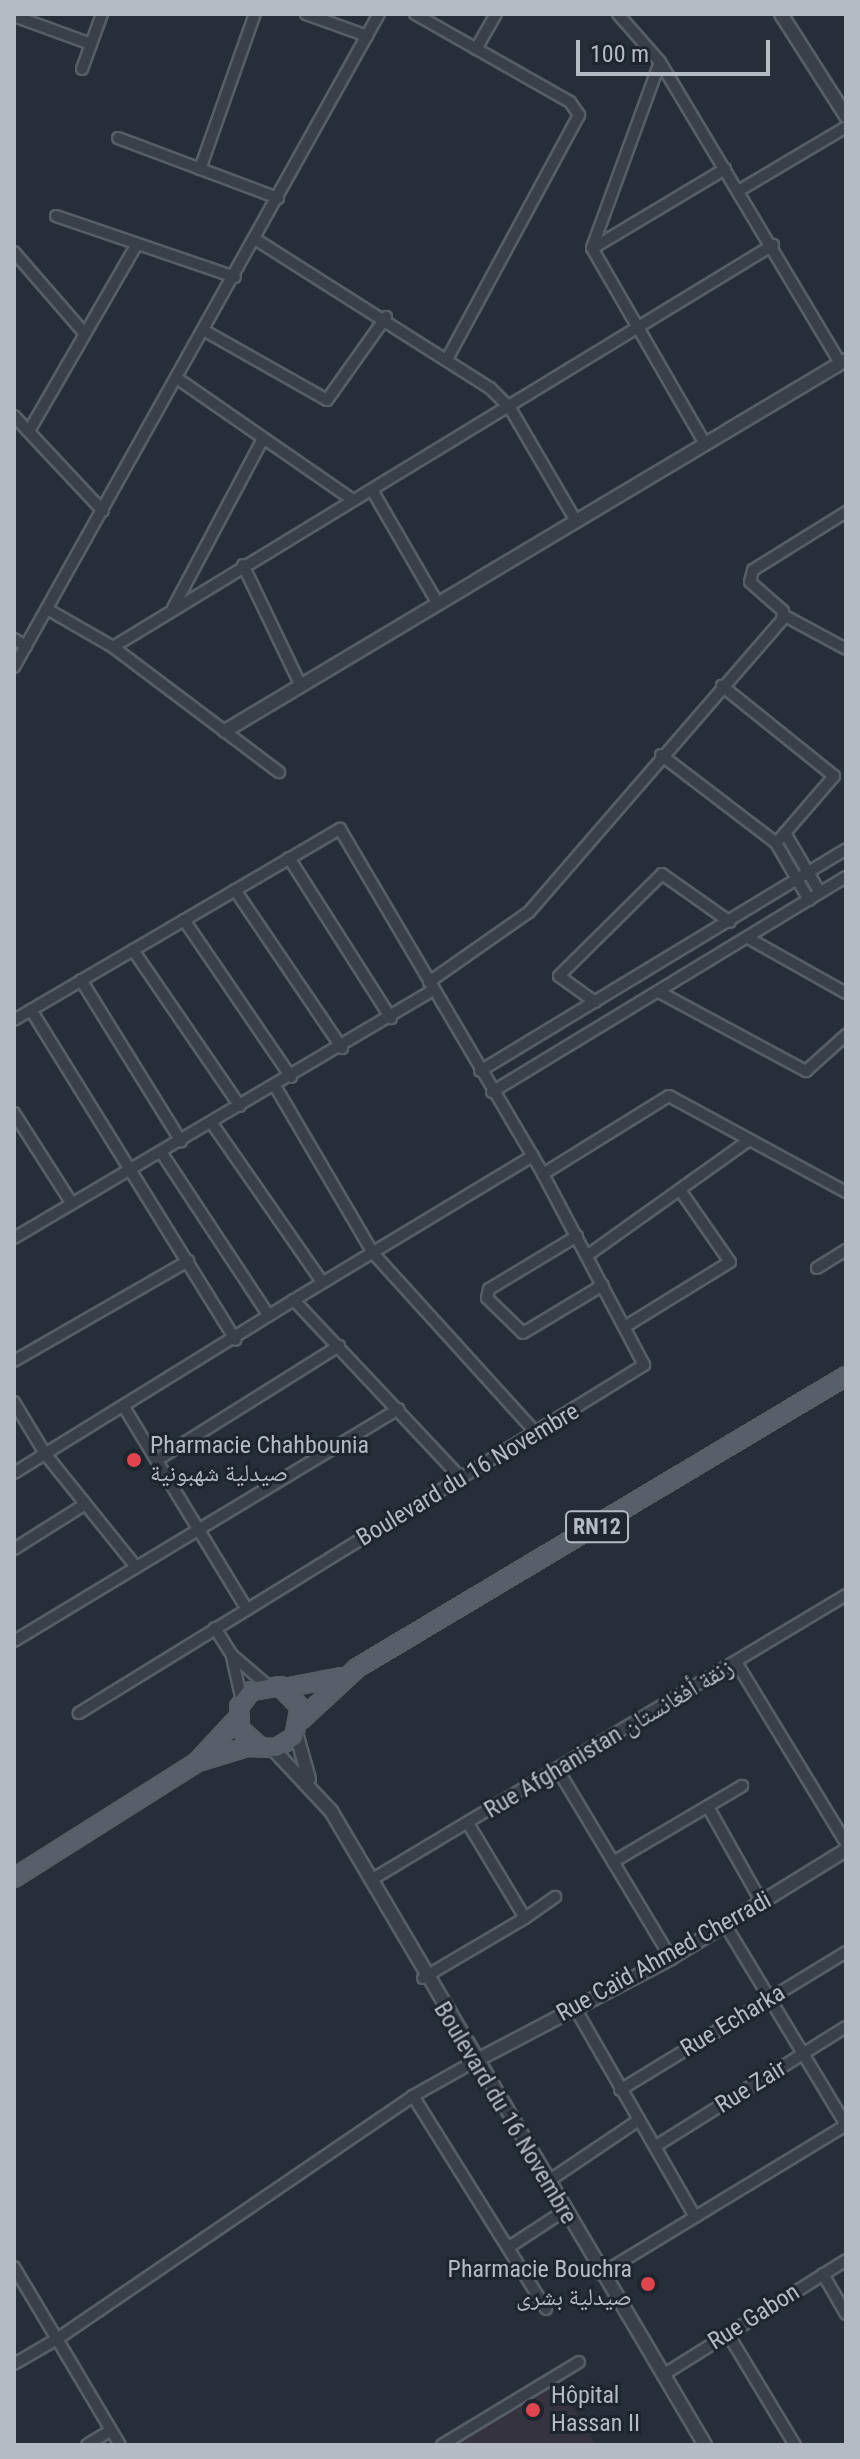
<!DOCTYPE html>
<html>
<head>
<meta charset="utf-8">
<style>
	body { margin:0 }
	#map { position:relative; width:860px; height:2459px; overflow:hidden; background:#252e39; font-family:"Roboto Condensed","Noto Naskh Arabic",sans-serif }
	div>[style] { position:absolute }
	.medical>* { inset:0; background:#34333f }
	.roads { filter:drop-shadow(2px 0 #575e68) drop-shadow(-2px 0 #575e68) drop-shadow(0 2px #575e68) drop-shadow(0 -2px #575e68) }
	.minor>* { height:10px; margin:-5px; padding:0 5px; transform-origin:5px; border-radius:5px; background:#39404a }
	.tertiary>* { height:12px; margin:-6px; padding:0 6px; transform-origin:6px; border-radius:6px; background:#39404a }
	.primary>* { height:16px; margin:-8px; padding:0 8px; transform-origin:8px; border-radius:8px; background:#575f6a }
	.dots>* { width:22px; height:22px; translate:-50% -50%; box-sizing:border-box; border:4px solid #1e252f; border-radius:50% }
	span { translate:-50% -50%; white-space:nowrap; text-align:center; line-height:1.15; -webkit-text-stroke:6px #1e252f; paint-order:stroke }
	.shield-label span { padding:2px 6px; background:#1e252f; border:2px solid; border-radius:6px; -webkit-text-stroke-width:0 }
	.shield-label { font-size:22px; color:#b4bbc5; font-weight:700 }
	.poi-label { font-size:24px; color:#b4bbc5 }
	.left { translate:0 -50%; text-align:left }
	.right { translate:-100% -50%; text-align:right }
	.street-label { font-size:24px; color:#b4bbc5 }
	.frame { position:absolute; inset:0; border:16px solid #b4bbc5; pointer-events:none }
	.scale { position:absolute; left:576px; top:40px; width:194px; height:36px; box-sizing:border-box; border:4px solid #b4bbc5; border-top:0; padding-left:10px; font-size:24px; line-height:28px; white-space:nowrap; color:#b4bbc5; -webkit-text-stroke:6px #1e252f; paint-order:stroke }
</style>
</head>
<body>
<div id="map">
	<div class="medical">
		<div style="clip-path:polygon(553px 2374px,596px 2445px,432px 2445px)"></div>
	</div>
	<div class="roads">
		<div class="minor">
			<div style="left:306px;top:14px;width:65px;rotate:19.8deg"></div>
			<div style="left:415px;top:14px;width:178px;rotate:29.6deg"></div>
			<div style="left:570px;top:102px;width:16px;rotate:55deg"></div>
			<div style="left:579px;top:115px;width:277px;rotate:118.4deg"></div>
			<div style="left:618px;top:14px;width:64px;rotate:48.8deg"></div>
			<div style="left:660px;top:62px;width:351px;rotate:59.1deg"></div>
			<div style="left:14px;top:16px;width:82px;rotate:20deg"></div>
			<div style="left:476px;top:49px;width:40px;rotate:-60.3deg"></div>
			<div style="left:660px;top:62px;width:198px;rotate:110.1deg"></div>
			<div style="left:592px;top:248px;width:226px;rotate:60deg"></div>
			<div style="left:82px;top:69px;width:59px;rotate:-70deg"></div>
			<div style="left:118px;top:138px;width:171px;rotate:20.6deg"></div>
			<div style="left:200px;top:169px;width:164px;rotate:-70.5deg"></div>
			<div style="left:740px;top:190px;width:123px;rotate:-30.7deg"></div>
			<div style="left:56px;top:216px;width:189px;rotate:18.8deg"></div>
			<div style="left:255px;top:239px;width:278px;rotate:32.4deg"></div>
			<div style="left:490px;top:388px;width:28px;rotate:45deg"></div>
			<div style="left:510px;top:408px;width:131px;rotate:59.7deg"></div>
			<div style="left:593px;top:248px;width:154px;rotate:-30.9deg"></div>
			<div style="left:14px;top:252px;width:108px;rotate:49.1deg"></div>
			<div style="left:205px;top:331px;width:140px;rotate:29.5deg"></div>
			<div style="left:327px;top:400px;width:102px;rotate:-54.6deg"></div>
			<div style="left:178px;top:379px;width:211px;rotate:34.7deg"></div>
			<div style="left:14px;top:416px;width:130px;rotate:46.9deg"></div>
			<div style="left:29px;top:431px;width:216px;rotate:-60deg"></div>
			<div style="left:372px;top:490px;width:132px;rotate:59.9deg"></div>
			<div style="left:243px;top:565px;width:134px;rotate:64.4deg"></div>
			<div style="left:173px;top:608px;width:191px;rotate:-62deg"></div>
			<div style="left:47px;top:609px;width:76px;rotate:29.9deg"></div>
			<div style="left:113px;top:647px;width:208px;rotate:37deg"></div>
			<div style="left:785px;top:616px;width:69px;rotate:28.4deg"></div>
			<div style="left:14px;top:639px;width:14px;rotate:30deg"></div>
			<div style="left:113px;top:647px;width:773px;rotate:-31.35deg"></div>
			<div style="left:14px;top:667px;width:748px;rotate:-60.8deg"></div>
			<div style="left:661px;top:755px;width:145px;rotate:37.4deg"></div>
			<div style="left:776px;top:843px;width:13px;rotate:-48deg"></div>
			<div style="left:785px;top:833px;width:75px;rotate:-49.3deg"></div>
			<div style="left:834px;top:776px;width:144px;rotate:-141.2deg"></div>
			<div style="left:785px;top:833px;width:69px;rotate:59.7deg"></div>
			<div style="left:776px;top:843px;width:66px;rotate:59.9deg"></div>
			<div style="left:289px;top:858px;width:190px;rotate:57.5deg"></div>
			<div style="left:235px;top:890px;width:191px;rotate:55.9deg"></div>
			<div style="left:184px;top:920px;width:190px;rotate:55.7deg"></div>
			<div style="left:748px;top:938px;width:112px;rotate:29.3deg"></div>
			<div style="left:133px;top:950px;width:189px;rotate:55.6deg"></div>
			<div style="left:81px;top:980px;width:190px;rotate:58.2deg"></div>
			<div style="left:429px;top:982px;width:122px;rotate:-35deg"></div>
			<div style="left:529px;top:912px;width:386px;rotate:-49.1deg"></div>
			<div style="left:782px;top:620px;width:9px;rotate:-84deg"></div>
			<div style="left:783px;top:611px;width:44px;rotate:-138.7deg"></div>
			<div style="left:750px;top:582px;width:12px;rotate:-76deg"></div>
			<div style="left:753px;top:570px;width:110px;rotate:-31.9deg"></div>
			<div style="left:659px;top:992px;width:167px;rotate:28.3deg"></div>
			<div style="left:806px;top:1071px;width:54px;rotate:-42deg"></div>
			<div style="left:595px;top:1002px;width:44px;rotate:-144.2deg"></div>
			<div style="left:559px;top:976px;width:145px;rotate:-44.7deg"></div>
			<div style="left:662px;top:874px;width:83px;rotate:35.2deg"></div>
			<div style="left:31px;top:1010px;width:388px;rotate:58.2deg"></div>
			<div style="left:14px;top:1020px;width:378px;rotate:-30.4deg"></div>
			<div style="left:340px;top:829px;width:400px;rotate:59.5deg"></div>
			<div style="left:543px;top:1174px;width:216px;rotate:62.1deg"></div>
			<div style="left:644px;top:1365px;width:664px;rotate:148.37deg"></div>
			<div style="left:480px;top:1071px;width:428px;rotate:-31.2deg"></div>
			<div style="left:275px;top:1086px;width:194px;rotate:59.6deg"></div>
			<div style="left:373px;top:1253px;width:243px;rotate:47.8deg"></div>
			<div style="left:492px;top:1092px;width:414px;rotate:-31.3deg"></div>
			<div style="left:14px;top:1113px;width:106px;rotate:57.4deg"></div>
			<div style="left:211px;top:1122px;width:195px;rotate:55.2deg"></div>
			<div style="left:161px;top:1152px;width:196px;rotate:56.6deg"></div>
			<div style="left:543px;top:1174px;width:148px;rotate:-31.8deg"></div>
			<div style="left:669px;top:1096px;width:201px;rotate:28.5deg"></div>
			<div style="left:577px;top:1236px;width:103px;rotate:148.9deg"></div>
			<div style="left:489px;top:1289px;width:9px;rotate:103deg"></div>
			<div style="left:487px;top:1298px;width:50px;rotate:44.2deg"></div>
			<div style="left:523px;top:1333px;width:93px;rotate:-31deg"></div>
			<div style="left:14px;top:1238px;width:487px;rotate:-30.6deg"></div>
			<div style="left:588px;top:1255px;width:198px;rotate:-35.5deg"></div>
			<div style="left:817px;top:1268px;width:34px;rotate:-32deg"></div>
			<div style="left:626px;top:1326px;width:122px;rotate:-31.6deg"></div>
			<div style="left:730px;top:1262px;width:88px;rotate:-124.8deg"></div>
			<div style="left:14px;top:1361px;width:201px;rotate:-29.9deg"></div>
			<div style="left:14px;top:1402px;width:62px;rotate:58.9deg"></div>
			<div style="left:46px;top:1455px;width:144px;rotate:51.2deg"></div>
			<div style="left:124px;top:1407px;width:235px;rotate:58.7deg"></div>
			<div style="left:157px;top:1460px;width:215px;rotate:-32.1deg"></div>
			<div style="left:14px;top:1473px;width:329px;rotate:-31.7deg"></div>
			<div style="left:460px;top:1477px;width:243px;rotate:-133.2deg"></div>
			<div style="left:294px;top:1300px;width:279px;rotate:-31.1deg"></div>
			<div style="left:14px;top:1549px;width:83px;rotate:-32.2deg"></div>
			<div style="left:215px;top:1628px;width:32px;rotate:58deg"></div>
			<div style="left:232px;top:1655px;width:46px;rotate:40.6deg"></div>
			<div style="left:14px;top:1641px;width:449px;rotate:-31.1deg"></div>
			<div style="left:232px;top:1657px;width:45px;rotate:77.2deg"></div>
			<div style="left:736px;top:1662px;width:212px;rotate:58.7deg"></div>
			<div style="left:558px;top:1770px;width:219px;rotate:59deg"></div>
			<div style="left:708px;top:1807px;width:110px;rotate:60.6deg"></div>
			<div style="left:613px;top:1862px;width:150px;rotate:-30.5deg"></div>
			<div style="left:371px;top:1880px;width:554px;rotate:-30.96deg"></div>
			<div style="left:525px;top:1918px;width:37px;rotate:-35deg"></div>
			<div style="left:726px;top:1926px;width:232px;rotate:58.9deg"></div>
			<div style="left:423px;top:1978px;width:118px;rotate:-30.5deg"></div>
			<div style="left:525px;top:1918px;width:109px;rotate:-121.1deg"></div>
			<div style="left:575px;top:2008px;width:241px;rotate:60.1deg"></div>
			<div style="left:620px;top:2090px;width:265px;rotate:-31.4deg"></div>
			<div style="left:413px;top:2096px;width:251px;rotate:58deg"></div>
			<div style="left:656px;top:2146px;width:224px;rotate:-32.1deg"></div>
			<div style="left:547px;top:2182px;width:111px;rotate:-34deg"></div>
			<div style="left:509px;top:2247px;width:66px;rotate:-33.2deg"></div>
			<div style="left:14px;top:2267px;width:84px;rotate:59.2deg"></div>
			<div style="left:57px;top:2339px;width:431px;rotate:-34.3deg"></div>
			<div style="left:413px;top:2096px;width:76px;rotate:-29.3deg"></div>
			<div style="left:601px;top:2274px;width:287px;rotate:-31.3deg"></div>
			<div style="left:823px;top:2274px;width:46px;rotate:60.1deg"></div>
			<div style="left:728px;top:2334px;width:130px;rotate:58.9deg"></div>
			<div style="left:14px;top:2364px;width:50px;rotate:-30.2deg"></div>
			<div style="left:57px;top:2339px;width:123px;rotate:59.3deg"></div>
			<div style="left:663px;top:2375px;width:216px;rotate:-32.1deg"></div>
			<div style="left:87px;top:2445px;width:28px;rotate:-32deg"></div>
			<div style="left:442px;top:2445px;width:160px;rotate:-31.2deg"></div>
		</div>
		<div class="tertiary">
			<div style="left:781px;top:14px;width:121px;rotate:57.5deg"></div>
			<div style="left:225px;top:731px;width:723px;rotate:-30.86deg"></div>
			<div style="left:296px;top:1733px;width:48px;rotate:74.2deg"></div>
			<div style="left:272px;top:1748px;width:86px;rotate:46.9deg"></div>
			<div style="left:331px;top:1811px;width:736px;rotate:59.46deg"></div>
			<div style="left:479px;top:2059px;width:217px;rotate:-27.7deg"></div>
			<div style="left:671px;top:1958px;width:206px;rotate:-31.7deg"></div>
		</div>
		<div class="primary">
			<div style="left:284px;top:1688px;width:58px;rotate:-10.9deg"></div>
			<div style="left:301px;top:1720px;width:76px;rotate:-42.9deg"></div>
			<div style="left:357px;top:1668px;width:570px;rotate:-30.84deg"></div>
			<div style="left:201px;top:1761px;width:48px;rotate:-16.9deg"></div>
			<div style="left:247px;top:1747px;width:29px;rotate:2deg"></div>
			<div style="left:276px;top:1748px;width:21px;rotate:-31deg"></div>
			<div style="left:294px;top:1737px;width:31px;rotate:-79deg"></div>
			<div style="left:300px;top:1707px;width:29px;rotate:-134deg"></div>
			<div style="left:280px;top:1686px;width:29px;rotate:170deg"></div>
			<div style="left:251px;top:1691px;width:20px;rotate:127deg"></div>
			<div style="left:239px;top:1707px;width:22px;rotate:87deg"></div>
			<div style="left:240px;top:1729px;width:27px;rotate:42deg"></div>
			<div style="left:14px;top:1878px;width:215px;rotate:-32.3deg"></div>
			<div style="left:196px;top:1763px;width:62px;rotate:-47deg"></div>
		</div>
	</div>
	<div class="dots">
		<div style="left:134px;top:1460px;background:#e0444e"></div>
		<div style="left:648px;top:2284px;background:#e0444e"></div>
		<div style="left:533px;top:2410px;background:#e0444e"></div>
	</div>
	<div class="shield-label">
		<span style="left:597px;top:1527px">RN12</span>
	</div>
	<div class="poi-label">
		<span class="left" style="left:150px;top:1460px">Pharmacie Chahbounia<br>صيدلية شهبونية</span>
		<span class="right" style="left:632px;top:2284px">Pharmacie Bouchra<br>صيدلية بشرى</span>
		<span class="left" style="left:551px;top:2410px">Hôpital<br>Hassan II</span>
	</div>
	<div class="street-label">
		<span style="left:468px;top:1475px;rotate:-31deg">Boulevard du 16 Novembre</span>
		<span style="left:609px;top:1739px;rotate:-31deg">Rue Afghanistan زنقة أفغانستان</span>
		<span style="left:664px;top:1957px;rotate:-29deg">Rue Caïd Ahmed Cherradi</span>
		<span style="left:733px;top:2021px;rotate:-31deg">Rue Echarka</span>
		<span style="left:751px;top:2087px;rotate:-32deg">Rue Zair</span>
		<span style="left:505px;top:2113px;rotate:59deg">Boulevard du 16 Novembre</span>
		<span style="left:754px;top:2317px;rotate:-32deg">Rue Gabon</span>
	</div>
	<div class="frame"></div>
	<div class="scale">100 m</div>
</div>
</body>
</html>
